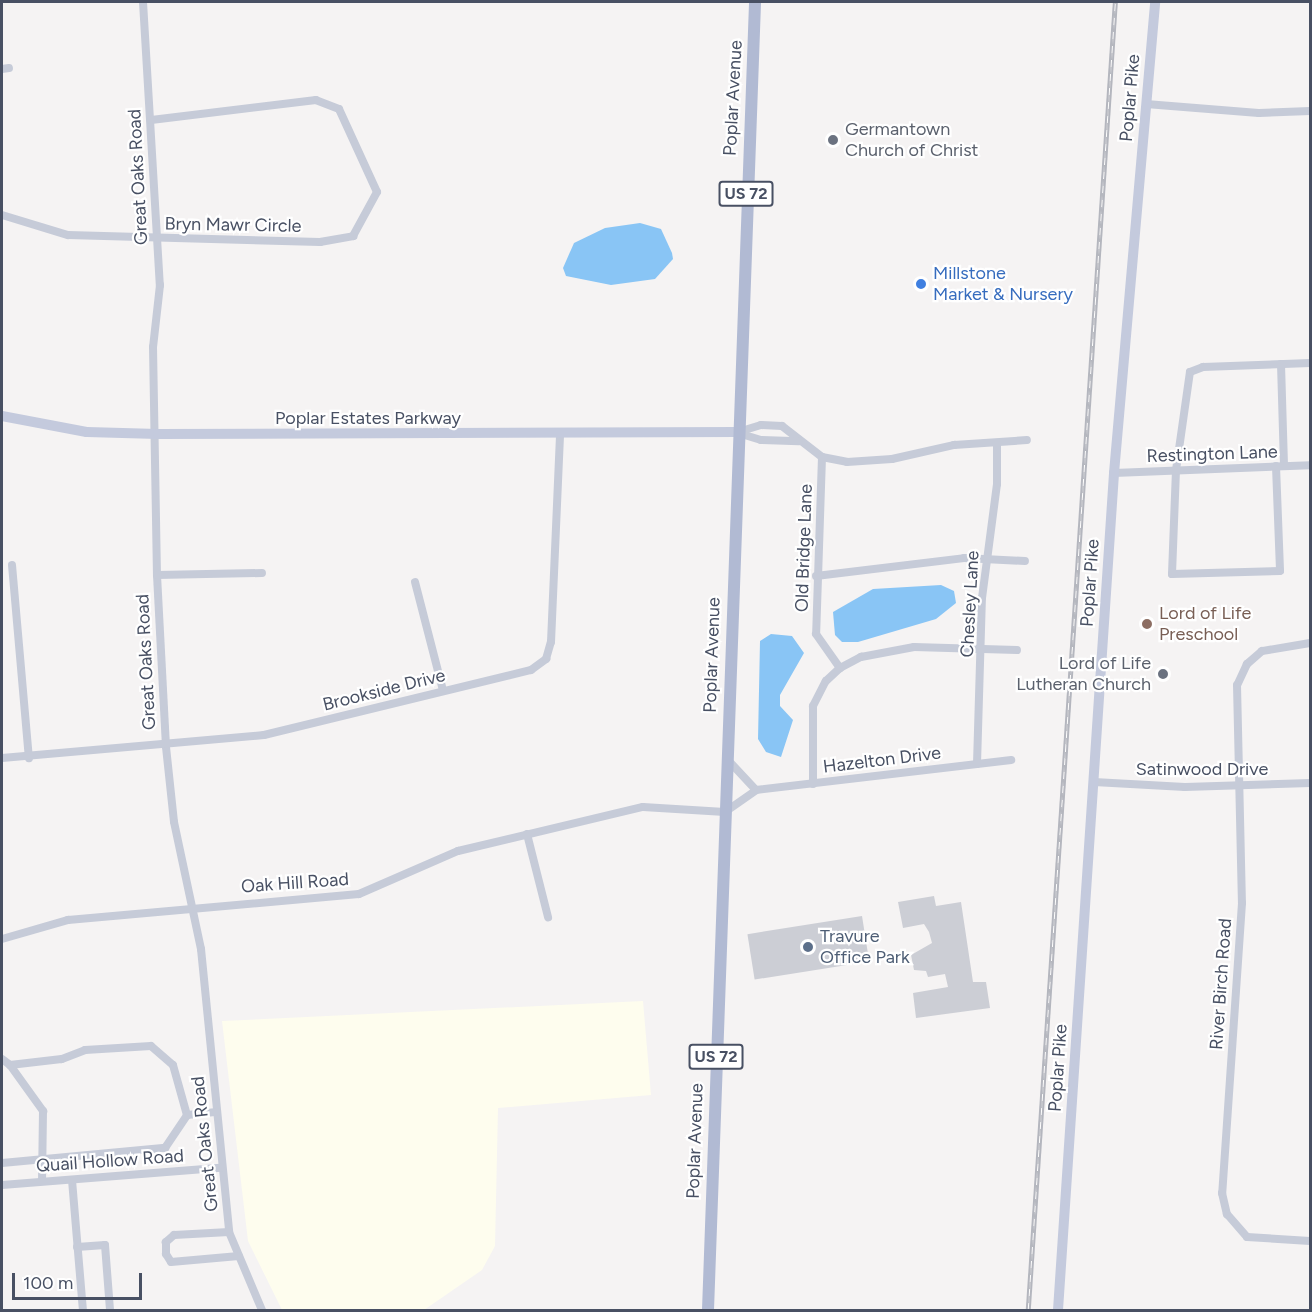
<!DOCTYPE html>
<html>
<head>
<meta charset="utf-8">
<style>
	body { margin:0 }
	#map { position:relative; width:1312px; height:1312px; overflow:hidden; background:#f5f3f3; font-family:Figtree,sans-serif }
	div>[style] { position:absolute }
	.commercial>* { inset:0; background:#fefdee }
	.water>* { inset:0; background:#89c5f5 }
	.building>* { inset:0; background:#ccced5; transform-origin:0 0 }
	.street>* { height:8px; margin:-4px; padding:0 4px; transform-origin:4px; border-radius:4px; background:#c6cbd8 }
	.secondary>* { height:10px; margin:-5px; padding:0 5px; transform-origin:5px; border-radius:5px; background:#c4cadd }
	.primary>* { height:12px; margin:-6px; padding:0 6px; transform-origin:6px; border-radius:6px; background:#b1bad3 }
	.rail>* { height:4.5px; margin-top:-2.25px; transform-origin:0; background:repeating-linear-gradient(90deg,#fff 0 7px,#b4b6be 0 14px); box-sizing:border-box; border-block:2px solid #b4b6be }
	.dots>* { width:16px; height:16px; translate:-50% -50%; box-sizing:border-box; border:3px solid #fff; border-radius:50% }
	span { translate:-50% -50%; white-space:nowrap; text-align:center; line-height:1.15; -webkit-text-stroke:4.5px #fff; paint-order:stroke }
	.shield-label span { padding:2px 4px; background:#fff; border:2px solid; border-radius:4px; -webkit-text-stroke-width:0 }
	.shield-label { font-size:16px; color:#485063; font-weight:700 }
	.street-label { font-size:18px; color:#485063 }
	.worship-label { font-size:18px; color:#5b616d }
	.left { translate:0 -50%; text-align:left }
	.right { translate:-100% -50%; text-align:right }
	.shop-label { font-size:18px; color:#366cbe }
	.education-label { font-size:18px; color:#785e54 }
	.service-label { font-size:18px; color:#4e5e75 }
	.frame { position:absolute; inset:0; border:3px solid #485063; pointer-events:none }
	.scale { position:absolute; left:12px; top:1273px; width:130px; height:27px; box-sizing:border-box; border:3px solid #485063; border-top:0; padding-left:8px; font-size:18px; line-height:21px; white-space:nowrap; color:#485063; -webkit-text-stroke:4px #fff; paint-order:stroke }
</style>
</head>
<body>
<div id="map">
	<div class="commercial">
		<div style="clip-path:polygon(643px 1001px,651px 1095px,498px 1108px,495px 1246px,482px 1270px,424px 1310px,282px 1310px,248px 1241px,222px 1021px)"></div>
	</div>
	<div class="water">
		<div style="clip-path:polygon(640px 223px,661px 229px,672px 253px,673px 259px,655px 279px,611px 285px,566px 276px,563px 268px,574px 243px,605px 228px)"></div>
		<div style="clip-path:polygon(941px 585px,954px 591px,956px 603px,936px 619px,858px 642px,842px 642px,835px 635px,833px 612px,873px 589px)"></div>
		<div style="clip-path:polygon(771px 634px,792px 636px,804px 653px,780px 695px,780px 706px,793px 720px,781px 757px,766px 752px,758px 739px,760px 641px)"></div>
	</div>
	<div class="building">
		<div style="clip-path:polygon(934px 896px,936px 906px,961px 902px,973px 982px,986px 982px,990px 1008px,916px 1018px,913px 993px,948px 987px,945px 974px,928px 977px,926px 971px,914px 970px,911px 955px,932px 943px,929px 932px,924px 924px,903px 928px,898px 902px)"></div>
		<div style="left:862px;top:916px;width:46px;height:116px;rotate:81deg"></div>
	</div>
	<div class="street">
		<div style="left:143px;top:2px;width:284px;rotate:86.6deg"></div>
		<div style="left:160px;top:285px;width:62px;rotate:96.4deg"></div>
		<div style="left:153px;top:347px;width:228px;rotate:89deg"></div>
		<div style="left:157px;top:575px;width:172px;rotate:87deg"></div>
		<div style="left:166px;top:747px;width:75px;rotate:83.9deg"></div>
		<div style="left:174px;top:822px;width:130px;rotate:78deg"></div>
		<div style="left:201px;top:949px;width:284px;rotate:84.3deg"></div>
		<div style="left:229px;top:1232px;width:85px;rotate:67.1deg"></div>
		<div style="left:2px;top:69px;width:7px;rotate:-8deg"></div>
		<div style="left:1146px;top:104px;width:113px;rotate:4.6deg"></div>
		<div style="left:1259px;top:113px;width:51px;rotate:-2.2deg"></div>
		<div style="left:2px;top:215px;width:69px;rotate:16.9deg"></div>
		<div style="left:68px;top:235px;width:252px;rotate:1.6deg"></div>
		<div style="left:320px;top:242px;width:34px;rotate:-10deg"></div>
		<div style="left:353px;top:236px;width:50px;rotate:-61.4deg"></div>
		<div style="left:377px;top:192px;width:91px;rotate:-114.6deg"></div>
		<div style="left:339px;top:109px;width:25px;rotate:-159deg"></div>
		<div style="left:316px;top:100px;width:166px;rotate:173.1deg"></div>
		<div style="left:1281px;top:364px;width:102px;rotate:88.3deg"></div>
		<div style="left:738px;top:432px;width:24px;rotate:-17deg"></div>
		<div style="left:761px;top:425px;width:21px;rotate:3deg"></div>
		<div style="left:782px;top:426px;width:51px;rotate:37.8deg"></div>
		<div style="left:822px;top:457px;width:25px;rotate:11deg"></div>
		<div style="left:847px;top:462px;width:45px;rotate:-3.8deg"></div>
		<div style="left:892px;top:459px;width:64px;rotate:-12.7deg"></div>
		<div style="left:954px;top:445px;width:73px;rotate:-3.9deg"></div>
		<div style="left:738px;top:433px;width:24px;rotate:17deg"></div>
		<div style="left:761px;top:440px;width:38px;rotate:2deg"></div>
		<div style="left:822px;top:457px;width:177px;rotate:91.9deg"></div>
		<div style="left:816px;top:634px;width:42px;rotate:54.8deg"></div>
		<div style="left:1276px;top:466px;width:105px;rotate:87.8deg"></div>
		<div style="left:1280px;top:571px;width:108px;rotate:178.4deg"></div>
		<div style="left:1172px;top:574px;width:104px;rotate:-87.8deg"></div>
		<div style="left:1176px;top:470px;width:99px;rotate:-81.9deg"></div>
		<div style="left:1190px;top:372px;width:14px;rotate:-21deg"></div>
		<div style="left:1203px;top:367px;width:107px;rotate:-2.1deg"></div>
		<div style="left:1114px;top:473px;width:196px;rotate:-2.3deg"></div>
		<div style="left:12px;top:565px;width:194px;rotate:85deg"></div>
		<div style="left:157px;top:575px;width:105px;rotate:-1.1deg"></div>
		<div style="left:816px;top:576px;width:149px;rotate:-6.9deg"></div>
		<div style="left:964px;top:558px;width:61px;rotate:2.8deg"></div>
		<div style="left:415px;top:582px;width:112px;rotate:75.5deg"></div>
		<div style="left:1310px;top:643px;width:49px;rotate:170.5deg"></div>
		<div style="left:1262px;top:651px;width:20px;rotate:139deg"></div>
		<div style="left:1247px;top:664px;width:23px;rotate:115deg"></div>
		<div style="left:1237px;top:685px;width:218px;rotate:88.7deg"></div>
		<div style="left:1242px;top:903px;width:291px;rotate:93.9deg"></div>
		<div style="left:1222px;top:1193px;width:22px;rotate:77deg"></div>
		<div style="left:1227px;top:1214px;width:30px;rotate:49deg"></div>
		<div style="left:1247px;top:1237px;width:63px;rotate:3.6deg"></div>
		<div style="left:2px;top:758px;width:263px;rotate:-5deg"></div>
		<div style="left:264px;top:735px;width:275px;rotate:-13.7deg"></div>
		<div style="left:531px;top:670px;width:19px;rotate:-36deg"></div>
		<div style="left:546px;top:659px;width:18px;rotate:-74deg"></div>
		<div style="left:551px;top:642px;width:207px;rotate:-87.5deg"></div>
		<div style="left:727px;top:759px;width:42px;rotate:46.9deg"></div>
		<div style="left:977px;top:764px;width:166px;rotate:-88.3deg"></div>
		<div style="left:982px;top:598px;width:115px;rotate:-82.5deg"></div>
		<div style="left:997px;top:484px;width:39px;rotate:-90deg"></div>
		<div style="left:1094px;top:782px;width:91px;rotate:3.1deg"></div>
		<div style="left:1185px;top:787px;width:125px;rotate:-1.8deg"></div>
		<div style="left:813px;top:784px;width:78px;rotate:-90deg"></div>
		<div style="left:813px;top:706px;width:28px;rotate:-63deg"></div>
		<div style="left:826px;top:681px;width:19px;rotate:-43deg"></div>
		<div style="left:840px;top:668px;width:24px;rotate:-28deg"></div>
		<div style="left:861px;top:657px;width:54px;rotate:-10.7deg"></div>
		<div style="left:914px;top:647px;width:103px;rotate:1.7deg"></div>
		<div style="left:527px;top:834px;width:86px;rotate:75.8deg"></div>
		<div style="left:2px;top:939px;width:69px;rotate:-16.1deg"></div>
		<div style="left:68px;top:920px;width:292px;rotate:-5.1deg"></div>
		<div style="left:359px;top:894px;width:108px;rotate:-23.5deg"></div>
		<div style="left:458px;top:851px;width:190px;rotate:-13.4deg"></div>
		<div style="left:643px;top:807px;width:82px;rotate:3.5deg"></div>
		<div style="left:725px;top:812px;width:38px;rotate:-35deg"></div>
		<div style="left:756px;top:790px;width:257px;rotate:-6.7deg"></div>
		<div style="left:2px;top:1059px;width:10px;rotate:37deg"></div>
		<div style="left:10px;top:1065px;width:52px;rotate:-6.6deg"></div>
		<div style="left:62px;top:1059px;width:25px;rotate:-21deg"></div>
		<div style="left:85px;top:1050px;width:66px;rotate:-3.5deg"></div>
		<div style="left:151px;top:1046px;width:29px;rotate:41deg"></div>
		<div style="left:173px;top:1065px;width:52px;rotate:74.4deg"></div>
		<div style="left:10px;top:1065px;width:57px;rotate:54.3deg"></div>
		<div style="left:43px;top:1111px;width:70px;rotate:90.8deg"></div>
		<div style="left:187px;top:1115px;width:30px;rotate:-6deg"></div>
		<div style="left:2px;top:1163px;width:164px;rotate:-5.3deg"></div>
		<div style="left:165px;top:1148px;width:40px;rotate:-56deg"></div>
		<div style="left:72px;top:1180px;width:130px;rotate:85.2deg"></div>
		<div style="left:2px;top:1185px;width:219px;rotate:-4.5deg"></div>
		<div style="left:229px;top:1232px;width:55px;rotate:176.9deg"></div>
		<div style="left:174px;top:1235px;width:11px;rotate:139deg"></div>
		<div style="left:166px;top:1242px;width:12px;rotate:90deg"></div>
		<div style="left:166px;top:1254px;width:9px;rotate:58deg"></div>
		<div style="left:171px;top:1262px;width:68px;rotate:-5deg"></div>
		<div style="left:77px;top:1247px;width:28px;rotate:-4deg"></div>
		<div style="left:105px;top:1245px;width:65px;rotate:85.6deg"></div>
	</div>
	<div class="secondary">
		<div style="left:2px;top:416px;width:86px;rotate:10.7deg"></div>
		<div style="left:87px;top:432px;width:71px;rotate:1.6deg"></div>
		<div style="left:158px;top:434px;width:579px;rotate:-0.2deg"></div>
		<div style="left:1058px;top:1310px;width:839px;rotate:-86.17deg"></div>
		<div style="left:1114px;top:473px;width:473px;rotate:-85deg"></div>
	</div>
	<div class="primary">
		<div style="left:708px;top:1310px;width:1309px;rotate:-87.94deg"></div>
	</div>
	<div class="rail">
		<div style="left:1028px;top:1310px;width:1311px;rotate:-86.19deg"></div>
	</div>
	<div class="dots">
		<div style="left:833px;top:140px;background:#6b7280"></div>
		<div style="left:921px;top:284px;background:#3f7fe0"></div>
		<div style="left:1147px;top:624px;background:#8d6e63"></div>
		<div style="left:1163px;top:674px;background:#6b7280"></div>
		<div style="left:808px;top:947px;background:#5c6f8a"></div>
	</div>
	<div class="shield-label">
		<span style="left:746px;top:194px">US 72</span>
		<span style="left:716px;top:1057px">US 72</span>
	</div>
	<div class="street-label">
		<span style="left:733px;top:98px;rotate:-87deg">Poplar Avenue</span>
		<span style="left:1130px;top:98px;rotate:-85deg">Poplar Pike</span>
		<span style="left:138px;top:177px;rotate:-93deg">Great Oaks Road</span>
		<span style="left:233px;top:225px;rotate:1deg">Bryn Mawr Circle</span>
		<span style="left:368px;top:418px">Poplar Estates Parkway</span>
		<span style="left:1212px;top:454px;rotate:-2deg">Restington Lane</span>
		<span style="left:804px;top:548px;rotate:-88deg">Old Bridge Lane</span>
		<span style="left:1090px;top:583px;rotate:-86deg">Poplar Pike</span>
		<span style="left:970px;top:604px;rotate:-87deg">Chesley Lane</span>
		<span style="left:712px;top:655px;rotate:-88deg">Poplar Avenue</span>
		<span style="left:146px;top:662px;rotate:-93deg">Great Oaks Road</span>
		<span style="left:384px;top:690px;rotate:-14deg">Brookside Drive</span>
		<span style="left:882px;top:760px;rotate:-7deg">Hazelton Drive</span>
		<span style="left:1202px;top:769px">Satinwood Drive</span>
		<span style="left:295px;top:883px;rotate:-4deg">Oak Hill Road</span>
		<span style="left:1221px;top:984px;rotate:-86deg">River Birch Road</span>
		<span style="left:1058px;top:1068px;rotate:-86deg">Poplar Pike</span>
		<span style="left:695px;top:1141px;rotate:-88deg">Poplar Avenue</span>
		<span style="left:205px;top:1144px;rotate:-96deg">Great Oaks Road</span>
		<span style="left:110px;top:1161px;rotate:-4deg">Quail Hollow Road</span>
	</div>
	<div class="worship-label">
		<span class="left" style="left:845px;top:140px">Germantown<br>Church of Christ</span>
		<span class="right" style="left:1151px;top:674px">Lord of Life<br>Lutheran Church</span>
	</div>
	<div class="shop-label">
		<span class="left" style="left:933px;top:284px">Millstone<br>Market &amp; Nursery</span>
	</div>
	<div class="education-label">
		<span class="left" style="left:1159px;top:624px">Lord of Life<br>Preschool</span>
	</div>
	<div class="service-label">
		<span class="left" style="left:820px;top:947px">Travure<br>Office Park</span>
	</div>
	<div class="frame"></div>
	<div class="scale">100 m</div>
</div>
</body>
</html>
